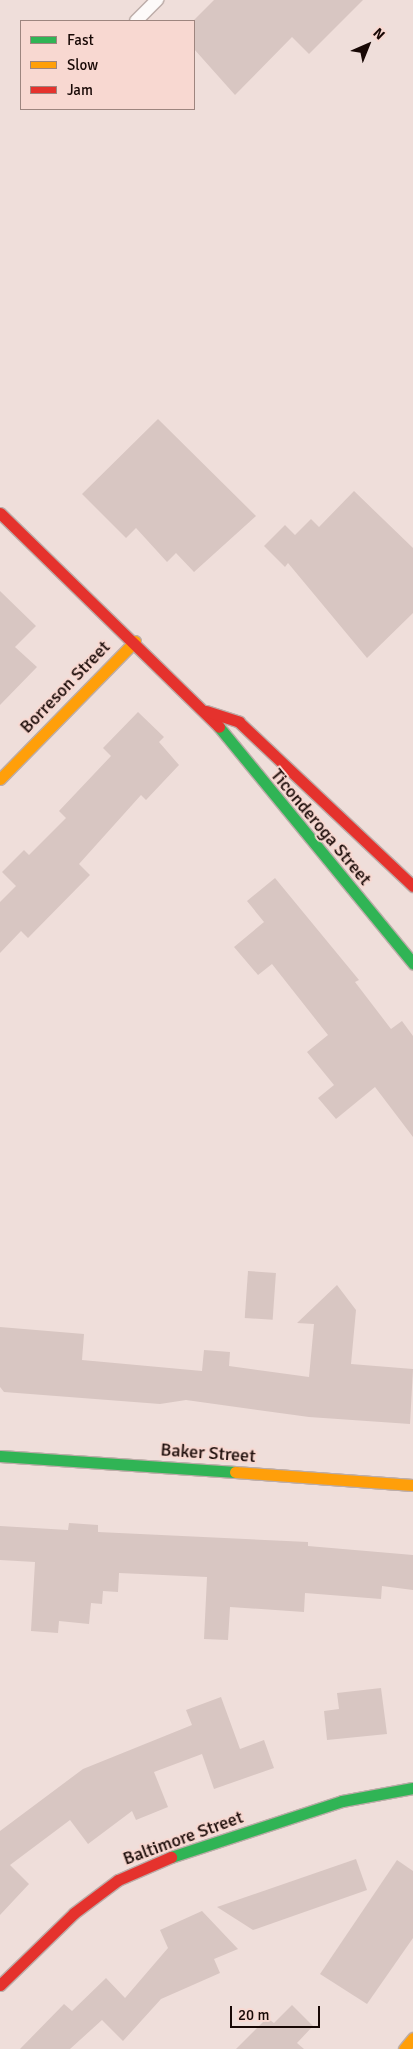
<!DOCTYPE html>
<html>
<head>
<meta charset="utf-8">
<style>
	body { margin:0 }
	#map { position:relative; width:413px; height:2049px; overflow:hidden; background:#efdeda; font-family:Signika,sans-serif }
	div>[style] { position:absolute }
	.building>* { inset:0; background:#d8c6c2; transform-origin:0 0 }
	.roads { filter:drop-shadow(1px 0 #bcaca8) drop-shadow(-1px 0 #bcaca8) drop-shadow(0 1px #bcaca8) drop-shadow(0 -1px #bcaca8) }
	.lane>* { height:12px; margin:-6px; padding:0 6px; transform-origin:6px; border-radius:6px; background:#fdfaf9 }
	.fast>* { height:11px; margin:-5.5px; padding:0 5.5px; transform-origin:5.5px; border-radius:5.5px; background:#30b455 }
	.slow>* { height:11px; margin:-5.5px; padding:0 5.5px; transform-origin:5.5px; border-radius:5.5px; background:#ff9f0a }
	.jam>* { height:11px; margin:-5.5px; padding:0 5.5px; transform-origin:5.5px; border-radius:5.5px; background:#e5322d }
	span { translate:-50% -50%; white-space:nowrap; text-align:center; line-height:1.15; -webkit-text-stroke:4px #f8d8d1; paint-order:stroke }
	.street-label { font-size:18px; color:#180805 }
	.legend { position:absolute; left:20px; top:20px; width:175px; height:90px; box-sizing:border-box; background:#f8d8d1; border:1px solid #9e857f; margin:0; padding:6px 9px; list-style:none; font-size:15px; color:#180805 }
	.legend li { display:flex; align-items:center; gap:10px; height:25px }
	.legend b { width:25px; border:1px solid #9e857f }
	.north { position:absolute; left:343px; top:20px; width:50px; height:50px; -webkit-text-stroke:4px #f8d8d1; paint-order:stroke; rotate:44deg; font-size:14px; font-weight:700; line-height:20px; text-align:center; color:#180805 }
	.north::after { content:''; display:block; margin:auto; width:18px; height:22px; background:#180805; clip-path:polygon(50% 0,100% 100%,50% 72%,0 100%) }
	.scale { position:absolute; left:230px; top:2006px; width:90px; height:22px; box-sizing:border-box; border:2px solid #180805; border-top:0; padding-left:6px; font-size:15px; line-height:18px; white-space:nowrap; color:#180805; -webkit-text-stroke:4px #f8d8d1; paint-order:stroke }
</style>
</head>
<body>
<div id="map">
	<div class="building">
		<div style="clip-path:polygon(214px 0,363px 0,309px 54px,292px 37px,235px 95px,194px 49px,194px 20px)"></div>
		<div style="clip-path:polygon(158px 419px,256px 516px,194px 572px,176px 553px,167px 562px,136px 528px,126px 538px,82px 494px)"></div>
		<div style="clip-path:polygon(354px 491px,413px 548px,413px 613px,367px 658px,288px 563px,285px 567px,264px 546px,285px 525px,295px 535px,311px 519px,319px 527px)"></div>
		<div style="clip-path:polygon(0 591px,36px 626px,15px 647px,37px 667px,0 705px)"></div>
		<div style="clip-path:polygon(138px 712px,164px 737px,159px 742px,179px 765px,146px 800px,141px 795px,79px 864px,90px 875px,28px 938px,21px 931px,0 953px,0 902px,16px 886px,2px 872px,24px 850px,29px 855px,66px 818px,59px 811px,111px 756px,103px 748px)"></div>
		<div style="clip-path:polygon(275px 878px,359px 980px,355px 982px,391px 1029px,402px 1021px,413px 1036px,413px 1137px,375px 1087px,336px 1119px,318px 1098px,334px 1085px,307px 1052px,328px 1035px,272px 964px,258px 975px,234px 947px,264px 922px,247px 901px)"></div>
		<div style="left:248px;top:1271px;width:28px;height:47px;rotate:4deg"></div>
		<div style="clip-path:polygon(337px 1285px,356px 1310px,351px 1364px,413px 1369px,410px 1424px,309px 1417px,186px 1400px,160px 1404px,4px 1392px,0 1387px,0 1327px,84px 1334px,82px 1360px,202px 1371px,204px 1350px,230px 1352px,229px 1366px,309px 1377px,314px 1324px,297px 1323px)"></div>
		<div style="clip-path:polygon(69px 1523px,98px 1525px,98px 1532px,308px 1542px,308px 1546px,413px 1555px,413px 1590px,382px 1586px,381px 1599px,305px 1593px,304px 1612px,230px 1607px,228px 1640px,204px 1639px,207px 1577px,119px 1573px,118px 1592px,103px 1591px,102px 1604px,91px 1603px,89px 1624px,59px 1621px,58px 1633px,31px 1631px,35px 1562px,0 1560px,0 1526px,68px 1530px)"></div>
		<div style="clip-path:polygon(381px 1688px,387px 1734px,327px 1740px,324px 1711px,339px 1709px,337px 1693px)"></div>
		<div style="clip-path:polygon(221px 1697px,240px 1749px,264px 1740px,274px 1768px,214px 1789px,202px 1754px,154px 1772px,168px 1807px,136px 1820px,132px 1811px,88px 1844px,70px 1820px,10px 1865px,29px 1884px,0 1915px,0 1831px,83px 1769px,192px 1725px,186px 1710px)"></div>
		<div style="clip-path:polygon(356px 1859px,367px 1890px,253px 1930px,217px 1907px)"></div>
		<div style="clip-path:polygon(397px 1860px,413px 1871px,413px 1938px,367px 2004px,320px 1974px)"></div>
		<div style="clip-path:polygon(202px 1911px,238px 1949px,214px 1959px,220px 1973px,161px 1999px,123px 2041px,102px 2020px,70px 2049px,20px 2049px,64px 2004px,72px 2011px,106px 1978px,125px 1998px,168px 1948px,160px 1930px)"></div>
		<div style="clip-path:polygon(292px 2005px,313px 2026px,297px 2043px,304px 2049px,236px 2049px,267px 2018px,274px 2023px)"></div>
	</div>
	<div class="roads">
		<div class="lane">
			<div style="left:136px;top:21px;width:30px;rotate:-45deg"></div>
		</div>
		<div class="fast">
			<div style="left:219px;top:727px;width:306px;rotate:50.6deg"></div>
			<div style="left:0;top:1456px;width:236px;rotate:3.9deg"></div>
			<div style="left:171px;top:1857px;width:180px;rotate:-18.1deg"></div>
			<div style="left:342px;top:1801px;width:72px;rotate:-10.4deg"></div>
		</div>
		<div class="slow">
			<div style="left:0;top:779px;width:193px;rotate:-45.6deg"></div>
			<div style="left:235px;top:1472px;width:178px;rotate:4.2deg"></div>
			<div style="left:404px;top:2049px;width:14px;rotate:-51deg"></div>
		</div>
		<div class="jam">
			<div style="left:0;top:513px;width:306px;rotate:44.3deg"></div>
			<div style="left:206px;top:711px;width:35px;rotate:18deg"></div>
			<div style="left:239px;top:722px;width:239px;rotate:43.3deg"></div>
			<div style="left:0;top:1985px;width:103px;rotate:-44.2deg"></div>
			<div style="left:74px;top:1913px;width:55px;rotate:-36.9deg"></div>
			<div style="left:118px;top:1880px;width:58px;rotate:-23.5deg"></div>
		</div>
	</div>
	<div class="street-label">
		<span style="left:65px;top:687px;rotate:-46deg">Borreson Street</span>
		<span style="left:321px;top:827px;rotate:50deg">Ticonderoga Street</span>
		<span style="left:208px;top:1453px;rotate:4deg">Baker Street</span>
		<span style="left:183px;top:1838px;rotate:-20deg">Baltimore Street</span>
	</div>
	<ul class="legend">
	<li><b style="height:6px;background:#30b455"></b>Fast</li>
	<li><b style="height:6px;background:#ff9f0a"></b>Slow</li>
	<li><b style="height:6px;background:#e5322d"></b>Jam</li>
	</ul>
	<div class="north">N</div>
	<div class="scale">20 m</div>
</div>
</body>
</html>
